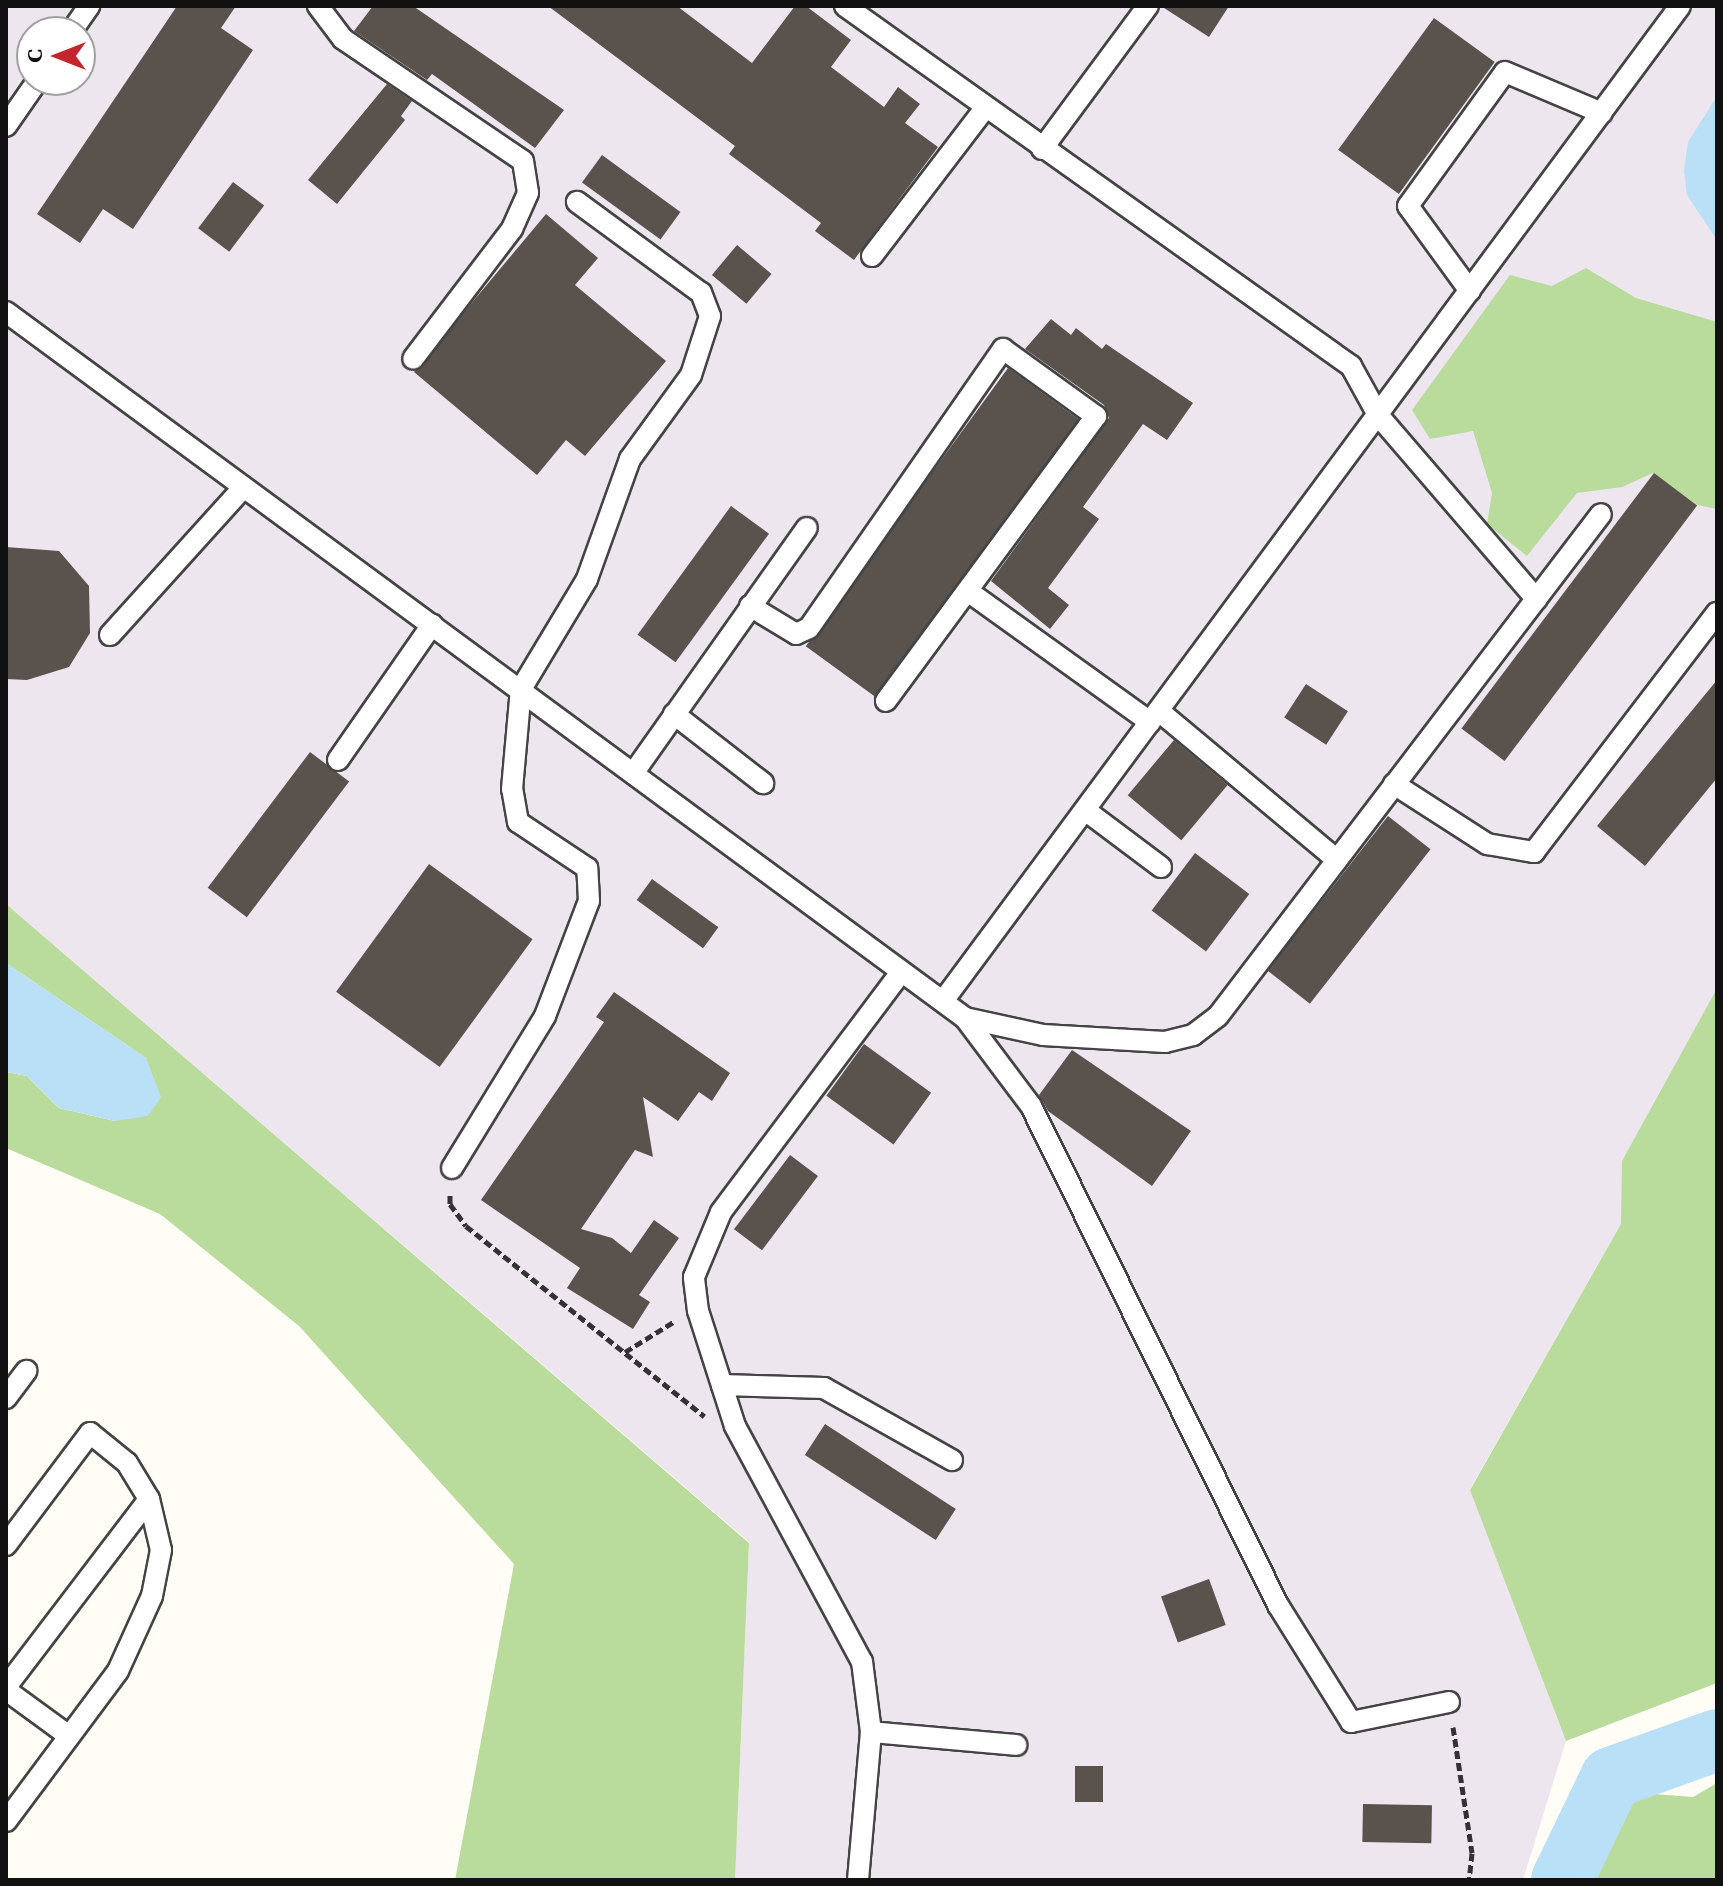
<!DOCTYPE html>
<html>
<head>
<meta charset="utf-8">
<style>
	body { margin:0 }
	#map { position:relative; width:1723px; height:1886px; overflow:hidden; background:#fffdf5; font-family:"Source Serif 4",serif }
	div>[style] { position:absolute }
	.industrial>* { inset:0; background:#eee6ef }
	.forest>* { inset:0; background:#b9dc9c }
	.water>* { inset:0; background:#b9e0f7 }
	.river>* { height:62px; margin:-31px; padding:0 31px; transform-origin:31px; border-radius:31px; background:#b9e0f7 }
	.building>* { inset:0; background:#5a524d; transform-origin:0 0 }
	.path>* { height:5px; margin-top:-2.5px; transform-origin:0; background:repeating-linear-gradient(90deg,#333 0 8px,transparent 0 12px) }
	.roads { filter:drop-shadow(2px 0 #444) drop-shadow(-2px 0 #444) drop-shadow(0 2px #444) drop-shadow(0 -2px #444) }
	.service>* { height:20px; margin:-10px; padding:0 10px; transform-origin:10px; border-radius:10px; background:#fff }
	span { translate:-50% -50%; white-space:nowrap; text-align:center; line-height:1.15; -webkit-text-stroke:8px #fff; paint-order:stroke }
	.frame { position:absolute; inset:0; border:8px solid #111; pointer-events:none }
	.north { position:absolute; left:16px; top:16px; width:80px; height:80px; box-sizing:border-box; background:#fff; border:2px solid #a0a0a0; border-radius:50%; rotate:270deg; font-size:22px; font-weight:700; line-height:32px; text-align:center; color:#111 }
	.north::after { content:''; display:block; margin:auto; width:28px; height:36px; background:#c4262e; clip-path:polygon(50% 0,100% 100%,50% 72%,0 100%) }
</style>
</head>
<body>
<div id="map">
	<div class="industrial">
		<div style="clip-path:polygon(evenodd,6px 6px,1717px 6px,1717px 1056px,1470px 1489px,1566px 1741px,1523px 1880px,735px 1880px,749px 1542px,6px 904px,6px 6px,32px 32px,80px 32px,80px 80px,32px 80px,32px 32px)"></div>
	</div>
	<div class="forest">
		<div style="clip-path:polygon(1586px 268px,1636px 298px,1717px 322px,1717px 509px,1697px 505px,1653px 473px,1622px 487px,1577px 493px,1527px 556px,1487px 524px,1492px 493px,1473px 431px,1430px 439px,1412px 410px,1510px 275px,1552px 286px)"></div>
		<div style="clip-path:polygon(6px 904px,749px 1543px,735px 1880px,455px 1880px,514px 1564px,299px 1326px,160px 1214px,6px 1148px,6px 1072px,27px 1076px,59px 1108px,115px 1121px,146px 1058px,6px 963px)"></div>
		<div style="clip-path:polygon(1717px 976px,1717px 1683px,1566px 1741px,1470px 1490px,1621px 1224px,1622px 1161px,1715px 992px)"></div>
		<div style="clip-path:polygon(1717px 1783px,1717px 1880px,1584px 1880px,1627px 1792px,1693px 1797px)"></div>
	</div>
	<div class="water">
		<div style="clip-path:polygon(1717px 96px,1717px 240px,1687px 195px,1684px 171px,1688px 142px)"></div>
		<div style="clip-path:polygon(6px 963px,146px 1058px,161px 1097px,148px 1116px,115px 1121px,59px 1108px,27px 1076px,6px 1072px)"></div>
	</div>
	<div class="river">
		<div style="left:1562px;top:1880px;width:113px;rotate:-64.3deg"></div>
		<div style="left:1611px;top:1778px;width:113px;rotate:-19.7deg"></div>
	</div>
	<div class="building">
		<div style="clip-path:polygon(177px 6px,236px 6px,221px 28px,253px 50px,133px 229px,103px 209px,80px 243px,37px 214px)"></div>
		<div style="clip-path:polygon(373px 6px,413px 6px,564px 110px,535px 148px,432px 74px,427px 80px,354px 31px)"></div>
		<div style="clip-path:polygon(548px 6px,677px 6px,752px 63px,795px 6px,806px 6px,851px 40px,831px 67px,884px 107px,898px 87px,920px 104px,905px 123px,938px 147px,854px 260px,815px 231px,821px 223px,729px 154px,735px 146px)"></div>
		<div style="clip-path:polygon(1161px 6px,1229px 6px,1209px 37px)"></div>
		<div style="left:1434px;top:18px;width:75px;height:163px;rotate:36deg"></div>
		<div style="clip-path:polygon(387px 84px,412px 101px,401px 116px,405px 120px,337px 204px,308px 180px)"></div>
		<div style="left:602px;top:155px;width:97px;height:34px;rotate:36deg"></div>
		<div style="left:233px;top:182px;width:39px;height:58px;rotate:37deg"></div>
		<div style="clip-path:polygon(546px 214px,598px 258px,575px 285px,666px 361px,585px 456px,566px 440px,537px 475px,414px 372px)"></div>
		<div style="left:737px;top:245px;width:45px;height:39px;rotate:40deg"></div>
		<div style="clip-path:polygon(1051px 319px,1071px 335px,1076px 328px,1102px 349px,1106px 344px,1193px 403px,1167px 440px,1143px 424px,1083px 507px,1099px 519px,1048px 588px,1069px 605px,1050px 629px,991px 581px,1109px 418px,1104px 405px,1025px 349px)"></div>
		<div style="left:1008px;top:368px;width:87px;height:344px;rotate:36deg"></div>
		<div style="left:1654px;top:473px;width:54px;height:320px;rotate:37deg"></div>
		<div style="left:731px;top:506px;width:47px;height:159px;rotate:36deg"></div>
		<div style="clip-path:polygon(6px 547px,59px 551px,89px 586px,90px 633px,69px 667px,27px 680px,6px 679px)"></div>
		<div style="clip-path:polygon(1717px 680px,1717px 778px,1645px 866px,1597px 826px)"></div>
		<div style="left:1306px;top:684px;width:50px;height:40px;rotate:33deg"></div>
		<div style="left:1174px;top:740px;width:70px;height:72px;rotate:40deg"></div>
		<div style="left:310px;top:752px;width:49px;height:170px;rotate:37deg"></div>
		<div style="left:1388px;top:816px;width:54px;height:196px;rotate:38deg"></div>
		<div style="left:1195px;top:853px;width:68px;height:72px;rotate:37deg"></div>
		<div style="left:429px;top:864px;width:128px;height:158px;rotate:36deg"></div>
		<div style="left:652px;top:879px;width:82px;height:26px;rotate:36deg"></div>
		<div style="clip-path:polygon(614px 992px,730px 1073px,712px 1101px,699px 1092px,678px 1121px,643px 1097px,653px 1157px,635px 1150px,581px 1229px,612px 1238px,631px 1253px,654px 1220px,679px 1238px,639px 1295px,650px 1302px,633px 1329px,567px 1288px,580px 1268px,481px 1200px,604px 1022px,596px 1017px)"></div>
		<div style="left:864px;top:1044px;width:83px;height:64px;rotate:36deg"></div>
		<div style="clip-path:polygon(1072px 1050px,1191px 1131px,1152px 1186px,1048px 1111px,1039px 1095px)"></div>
		<div style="left:790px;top:1155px;width:35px;height:93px;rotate:37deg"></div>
		<div style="left:825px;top:1424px;width:156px;height:37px;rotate:33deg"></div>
		<div style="left:1209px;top:1579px;width:49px;height:51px;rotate:70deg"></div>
		<div style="left:1075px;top:1766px;width:28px;height:36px"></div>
		<div style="left:1363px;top:1804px;width:69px;height:38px;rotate:1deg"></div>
	</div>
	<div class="path">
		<div style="left:450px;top:1195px;width:9px;rotate:90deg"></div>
		<div style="left:450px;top:1204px;width:27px;rotate:54deg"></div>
		<div style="left:466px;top:1226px;width:305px;rotate:38.6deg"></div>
		<div style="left:625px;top:1352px;width:59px;rotate:-31.8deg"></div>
		<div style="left:1453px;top:1727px;width:127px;rotate:81.4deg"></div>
		<div style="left:1472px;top:1853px;width:27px;rotate:96deg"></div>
	</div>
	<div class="roads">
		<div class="service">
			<div style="left:318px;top:6px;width:41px;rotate:52.9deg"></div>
			<div style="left:343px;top:39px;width:217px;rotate:34.1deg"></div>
			<div style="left:523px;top:161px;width:32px;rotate:81deg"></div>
			<div style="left:528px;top:193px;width:39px;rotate:114deg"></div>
			<div style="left:512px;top:229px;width:163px;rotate:127.3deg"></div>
			<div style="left:845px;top:6px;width:621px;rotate:35.43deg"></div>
			<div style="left:1351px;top:366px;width:56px;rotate:61.1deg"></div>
			<div style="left:1378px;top:415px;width:243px;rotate:49.3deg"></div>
			<div style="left:71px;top:32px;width:32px;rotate:-55deg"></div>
			<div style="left:6px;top:126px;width:56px;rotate:-55.2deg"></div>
			<div style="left:1042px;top:149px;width:178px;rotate:-53.5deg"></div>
			<div style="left:872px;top:256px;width:186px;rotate:-52.6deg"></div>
			<div style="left:1470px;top:291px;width:105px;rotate:-126.1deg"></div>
			<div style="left:1408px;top:206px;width:165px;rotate:-54.1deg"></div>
			<div style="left:1505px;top:72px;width:105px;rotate:22.9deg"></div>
			<div style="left:6px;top:312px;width:1191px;rotate:36.36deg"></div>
			<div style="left:965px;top:1018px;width:80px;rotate:12.3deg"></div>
			<div style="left:1043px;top:1035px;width:122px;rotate:3.3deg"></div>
			<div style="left:1165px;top:1042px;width:29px;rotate:-14deg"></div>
			<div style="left:1193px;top:1035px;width:31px;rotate:-37deg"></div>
			<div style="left:1218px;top:1016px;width:631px;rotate:-52.66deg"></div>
			<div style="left:969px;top:592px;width:223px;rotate:35.7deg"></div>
			<div style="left:750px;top:606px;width:54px;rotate:31.3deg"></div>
			<div style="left:796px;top:634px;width:14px;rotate:-25deg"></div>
			<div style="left:809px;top:628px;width:340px;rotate:-55.2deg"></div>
			<div style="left:1003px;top:349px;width:115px;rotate:35.8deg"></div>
			<div style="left:1096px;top:416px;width:354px;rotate:126.4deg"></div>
			<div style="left:110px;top:635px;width:198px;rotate:-47.9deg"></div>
			<div style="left:1159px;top:711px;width:232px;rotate:39.9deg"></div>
			<div style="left:674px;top:714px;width:113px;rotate:37.8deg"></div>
			<div style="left:338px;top:760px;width:165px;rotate:-55.2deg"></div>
			<div style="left:634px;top:772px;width:299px;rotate:-54.7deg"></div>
			<div style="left:1394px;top:784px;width:111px;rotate:32.8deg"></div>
			<div style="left:1487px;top:844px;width:48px;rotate:9.7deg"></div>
			<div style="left:1534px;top:852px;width:301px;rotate:-52.6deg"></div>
			<div style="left:1085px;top:810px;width:95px;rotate:36.9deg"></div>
			<div style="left:943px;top:1001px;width:1238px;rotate:-53.47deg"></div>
			<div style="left:965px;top:1018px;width:110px;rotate:53.1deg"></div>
			<div style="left:1031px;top:1106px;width:557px;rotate:63.67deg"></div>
			<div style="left:1278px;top:1605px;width:138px;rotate:58deg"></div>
			<div style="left:1351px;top:1722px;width:100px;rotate:-11.5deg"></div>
			<div style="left:452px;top:1168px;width:178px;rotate:-58.5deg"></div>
			<div style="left:545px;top:1016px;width:123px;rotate:-69.1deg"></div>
			<div style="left:589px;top:901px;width:33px;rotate:-93deg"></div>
			<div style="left:587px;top:868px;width:83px;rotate:-146.3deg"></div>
			<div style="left:518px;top:822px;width:34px;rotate:-100deg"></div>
			<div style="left:512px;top:789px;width:100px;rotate:-84.9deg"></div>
			<div style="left:521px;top:689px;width:128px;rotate:-59deg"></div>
			<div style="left:587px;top:579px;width:127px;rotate:-70.3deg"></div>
			<div style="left:630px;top:459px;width:104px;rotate:-54deg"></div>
			<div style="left:691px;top:375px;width:62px;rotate:-72.1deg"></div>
			<div style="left:710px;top:316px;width:25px;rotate:-111deg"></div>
			<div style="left:701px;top:293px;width:154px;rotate:-143.7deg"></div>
			<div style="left:722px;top:1385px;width:102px;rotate:1.7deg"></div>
			<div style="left:824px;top:1388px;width:147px;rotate:29.4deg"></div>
			<div style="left:6px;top:1398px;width:34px;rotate:-53deg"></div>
			<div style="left:6px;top:1545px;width:140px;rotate:-53.1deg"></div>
			<div style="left:90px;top:1433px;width:48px;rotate:39deg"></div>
			<div style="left:127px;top:1463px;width:42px;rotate:58.6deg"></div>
			<div style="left:149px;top:1499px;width:52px;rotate:76.8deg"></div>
			<div style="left:161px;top:1550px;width:47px;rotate:101.1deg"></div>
			<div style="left:152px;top:1596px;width:82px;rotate:114.4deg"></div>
			<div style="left:118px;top:1671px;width:187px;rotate:126.7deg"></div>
			<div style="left:6px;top:1687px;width:236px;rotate:-52.7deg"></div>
			<div style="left:6px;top:1690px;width:78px;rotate:36.1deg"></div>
			<div style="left:871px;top:1732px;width:146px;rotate:5.1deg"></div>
			<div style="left:858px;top:1880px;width:149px;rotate:-85deg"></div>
			<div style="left:871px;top:1732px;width:71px;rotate:-97.3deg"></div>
			<div style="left:862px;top:1662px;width:268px;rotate:-118.3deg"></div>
			<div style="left:735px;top:1426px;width:121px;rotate:-107.8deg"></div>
			<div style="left:698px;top:1311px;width:34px;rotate:-97deg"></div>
			<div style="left:694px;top:1277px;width:70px;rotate:-67.4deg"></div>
			<div style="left:721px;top:1212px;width:300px;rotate:-53.1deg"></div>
		</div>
	</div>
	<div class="frame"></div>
	<div class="north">С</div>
</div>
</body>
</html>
